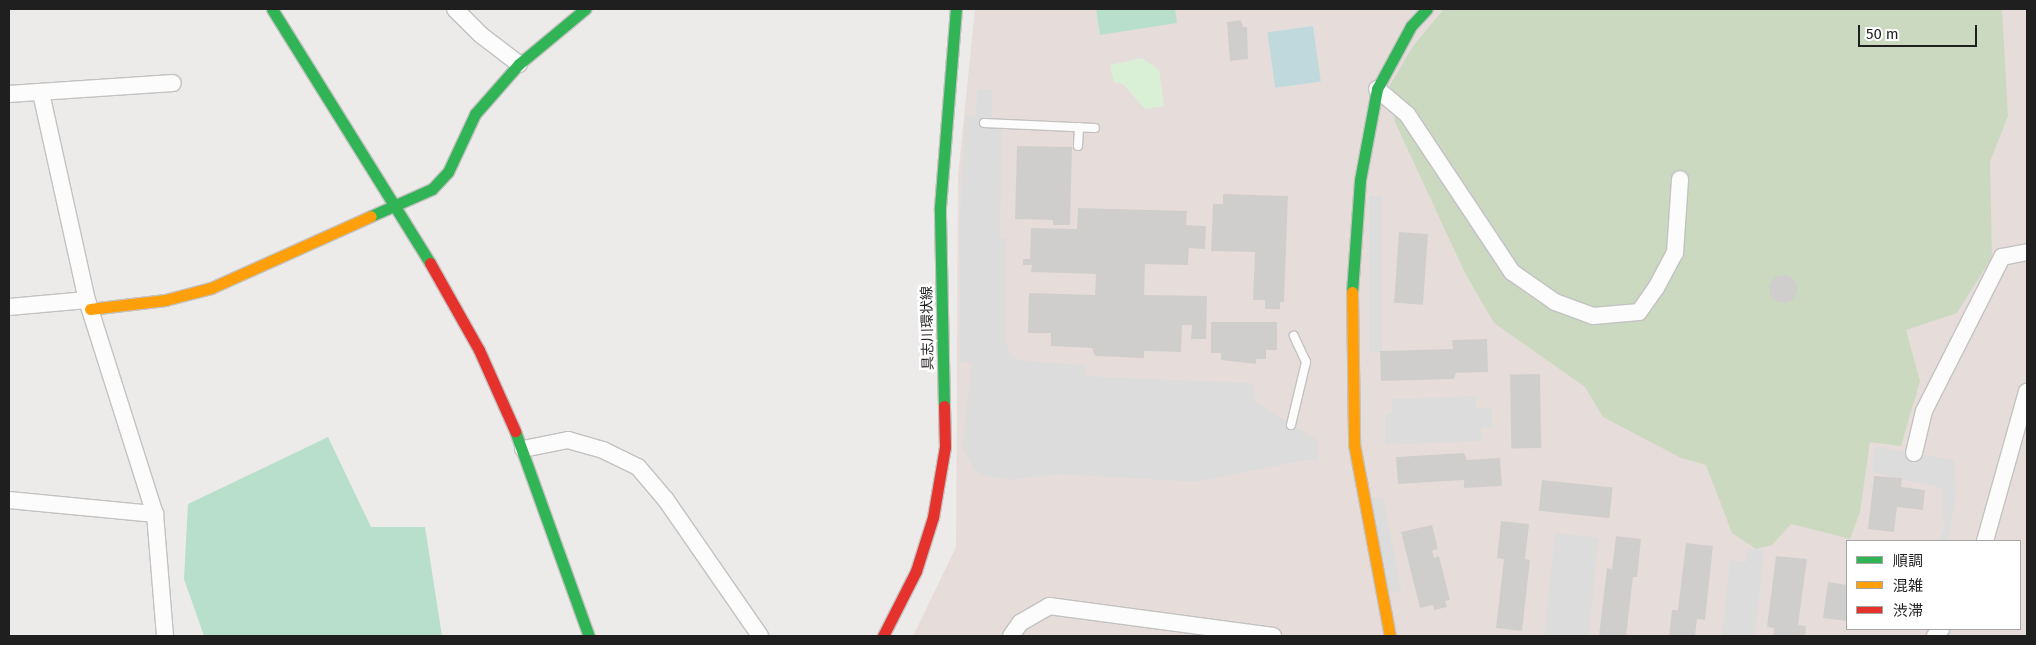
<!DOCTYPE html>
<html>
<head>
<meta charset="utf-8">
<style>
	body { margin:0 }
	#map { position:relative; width:2036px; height:645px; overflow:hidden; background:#edebe9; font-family:"Fira Sans","Noto Sans JP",sans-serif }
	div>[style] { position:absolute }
	.military>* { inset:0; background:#e6ddda }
	.forest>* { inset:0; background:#cbd9c0 }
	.park>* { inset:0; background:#d9f0d7 }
	.pitch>* { inset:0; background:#b8dfcc }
	.parking>* { inset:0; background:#dddcdc; transform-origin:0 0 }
	.water>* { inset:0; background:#bfd9dd; transform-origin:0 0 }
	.building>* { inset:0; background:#d0cecc; transform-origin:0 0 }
	.round { border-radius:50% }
	.roads { filter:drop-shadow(1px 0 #c3c2c1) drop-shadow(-1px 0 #c3c2c1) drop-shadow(0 1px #c3c2c1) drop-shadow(0 -1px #c3c2c1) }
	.lane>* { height:8px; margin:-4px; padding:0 4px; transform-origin:4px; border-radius:4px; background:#fcfcfc }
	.street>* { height:16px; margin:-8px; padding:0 8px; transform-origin:8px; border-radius:8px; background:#fcfcfc }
	.fast>* { height:11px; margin:-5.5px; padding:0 5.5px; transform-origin:5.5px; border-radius:5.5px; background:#30b455 }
	.slow>* { height:11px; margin:-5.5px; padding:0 5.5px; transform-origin:5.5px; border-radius:5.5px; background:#ff9f0a }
	.jam>* { height:11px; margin:-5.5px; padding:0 5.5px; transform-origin:5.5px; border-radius:5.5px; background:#e5322d }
	span { translate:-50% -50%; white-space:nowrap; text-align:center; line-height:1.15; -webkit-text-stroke:5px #fff; paint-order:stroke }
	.street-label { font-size:14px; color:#1f1f1f }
	.frame { position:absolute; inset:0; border:10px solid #1f1f1f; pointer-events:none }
	.legend { position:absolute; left:1846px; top:540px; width:175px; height:90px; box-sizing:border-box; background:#fff; border:1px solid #a5a5a5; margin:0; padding:6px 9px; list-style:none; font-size:15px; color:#1f1f1f }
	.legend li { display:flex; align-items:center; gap:10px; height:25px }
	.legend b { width:25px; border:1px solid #a5a5a5 }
	.scale { position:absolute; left:1858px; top:25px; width:119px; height:22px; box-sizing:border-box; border:2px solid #1f1f1f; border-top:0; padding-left:6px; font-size:15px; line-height:18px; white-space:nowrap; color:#1f1f1f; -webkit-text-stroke:4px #fff; paint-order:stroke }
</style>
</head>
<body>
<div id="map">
	<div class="military">
		<div style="clip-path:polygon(evenodd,975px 9px,2027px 9px,2027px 636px,913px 636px,956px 547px,958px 175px,975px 9px,1847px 541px,2020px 541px,2020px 629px,1847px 629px,1847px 541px)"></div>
	</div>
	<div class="forest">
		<div style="clip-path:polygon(1444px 9px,2002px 10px,2008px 116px,1990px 162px,1992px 257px,1957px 313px,1906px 330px,1920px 381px,1901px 446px,1870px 442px,1860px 512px,1850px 539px,1791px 524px,1772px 545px,1756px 549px,1732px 533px,1706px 465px,1681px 458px,1603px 417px,1585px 387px,1494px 323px,1465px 273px,1395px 122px,1390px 85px,1413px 46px)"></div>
	</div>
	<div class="park">
		<div style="clip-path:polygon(1142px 58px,1159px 70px,1164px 106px,1145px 109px,1123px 84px,1114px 82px,1110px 65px)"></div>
	</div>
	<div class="pitch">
		<div style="clip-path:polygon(1096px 9px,1175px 9px,1177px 23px,1100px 35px)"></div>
		<div style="clip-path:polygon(328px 437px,371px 527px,425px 527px,442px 636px,204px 636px,184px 579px,188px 504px)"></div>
	</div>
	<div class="parking">
		<div style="clip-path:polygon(977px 89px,992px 89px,992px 117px,1002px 119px,1000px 238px,1006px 239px,1005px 340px,1011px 355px,1018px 360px,1085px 365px,1085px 376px,1252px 383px,1256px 402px,1317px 440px,1317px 462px,1306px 460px,1196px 482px,1057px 474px,1010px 480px,984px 476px,974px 470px,962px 448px,972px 363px,960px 362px,960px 213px,965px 116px,976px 115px)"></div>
		<div style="left:1369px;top:196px;width:13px;height:156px"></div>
		<div style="clip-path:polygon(1476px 396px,1476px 409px,1492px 408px,1492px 427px,1481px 428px,1482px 441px,1385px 445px,1385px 415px,1392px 412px,1392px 399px)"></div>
		<div style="clip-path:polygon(1875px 447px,1955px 460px,1956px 497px,1948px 541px,1939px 541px,1944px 531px,1942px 488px,1872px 472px)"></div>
		<div style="left:1383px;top:497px;width:96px;height:13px;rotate:79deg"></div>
		<div style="left:1555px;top:533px;width:44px;height:104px;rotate:6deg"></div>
		<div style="clip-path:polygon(1747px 548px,1764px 550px,1755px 636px,1722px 636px,1730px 560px,1746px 562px)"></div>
	</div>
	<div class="water">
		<div style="left:1313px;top:26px;width:56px;height:46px;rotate:82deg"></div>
	</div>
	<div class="building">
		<div style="clip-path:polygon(1241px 20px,1243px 27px,1247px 27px,1248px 59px,1230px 61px,1227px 22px)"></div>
		<div style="clip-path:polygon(1017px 146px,1072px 147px,1070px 225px,1053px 225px,1053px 220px,1015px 219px)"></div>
		<div style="clip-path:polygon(1223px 194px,1288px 196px,1284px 302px,1280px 302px,1280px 309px,1265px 309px,1265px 300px,1253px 300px,1255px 252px,1211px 251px,1213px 204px,1223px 204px)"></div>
		<div style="clip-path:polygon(1078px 208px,1187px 211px,1186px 225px,1206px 226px,1205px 249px,1189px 248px,1188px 265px,1145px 264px,1144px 295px,1207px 296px,1206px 339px,1191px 339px,1192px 325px,1182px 325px,1181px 352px,1144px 351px,1144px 358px,1095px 356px,1092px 348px,1051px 346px,1051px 333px,1028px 333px,1029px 293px,1095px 295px,1096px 274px,1031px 272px,1032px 265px,1023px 265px,1023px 259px,1030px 259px,1031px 228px,1077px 229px)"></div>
		<div style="left:1399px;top:232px;width:29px;height:71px;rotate:4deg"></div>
		<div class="round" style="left:1769px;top:275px;width:28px;height:28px"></div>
		<div style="clip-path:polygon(1211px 322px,1277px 322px,1277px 350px,1266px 350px,1266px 359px,1256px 359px,1256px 364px,1221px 360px,1221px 353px,1211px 353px)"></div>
		<div style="clip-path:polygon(1487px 339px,1488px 372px,1456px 373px,1454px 379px,1381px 381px,1380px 351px,1453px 349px,1452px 340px)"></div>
		<div style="left:1540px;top:374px;width:74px;height:30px;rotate:89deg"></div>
		<div style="clip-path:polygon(1464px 453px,1467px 460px,1500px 458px,1502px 486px,1464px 488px,1464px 480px,1398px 484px,1396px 457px)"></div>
		<div style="clip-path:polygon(1874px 476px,1902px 478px,1901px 487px,1925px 490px,1923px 510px,1897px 507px,1894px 532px,1868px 529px)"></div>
		<div style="left:1542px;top:480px;width:71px;height:31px;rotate:6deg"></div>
		<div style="clip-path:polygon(1501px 521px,1529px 524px,1525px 559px,1530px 560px,1522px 631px,1496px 628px,1504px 559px,1497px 558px)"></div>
		<div style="clip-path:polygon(1432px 525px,1438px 549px,1432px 551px,1434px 558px,1439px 556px,1450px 600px,1445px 601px,1447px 607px,1434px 610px,1433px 605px,1420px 608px,1401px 532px)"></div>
		<div style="clip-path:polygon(1616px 536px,1641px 539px,1637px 577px,1633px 577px,1626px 636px,1599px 636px,1607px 568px,1612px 569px)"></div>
		<div style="clip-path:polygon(1686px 543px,1713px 546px,1705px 620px,1697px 619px,1695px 636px,1669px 636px,1672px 610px,1678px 610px)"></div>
		<div style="clip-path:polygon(1776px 556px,1807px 559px,1798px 625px,1806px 626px,1805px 636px,1773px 636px,1774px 628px,1767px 627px)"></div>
		<div style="clip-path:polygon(1828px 582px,1847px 585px,1847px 621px,1823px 618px)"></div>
	</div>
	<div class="roads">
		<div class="lane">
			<div style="left:984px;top:123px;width:111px;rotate:2.6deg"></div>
			<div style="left:1078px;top:146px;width:19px;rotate:-87deg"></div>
			<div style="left:1291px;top:425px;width:65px;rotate:-76.6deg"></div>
			<div style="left:1306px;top:362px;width:29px;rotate:-115deg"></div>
		</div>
		<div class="street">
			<div style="left:455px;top:9px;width:37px;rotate:45deg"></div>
			<div style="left:481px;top:35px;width:48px;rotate:37.3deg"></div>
			<div style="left:1377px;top:89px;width:39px;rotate:40deg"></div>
			<div style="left:1407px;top:114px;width:190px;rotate:56.4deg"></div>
			<div style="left:1512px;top:272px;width:52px;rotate:34.9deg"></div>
			<div style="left:1555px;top:302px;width:40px;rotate:20.2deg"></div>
			<div style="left:1593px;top:316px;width:46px;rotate:-5deg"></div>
			<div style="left:1639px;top:312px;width:29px;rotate:-55deg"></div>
			<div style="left:1656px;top:288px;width:40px;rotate:-62deg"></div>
			<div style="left:1675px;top:253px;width:74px;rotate:-86.1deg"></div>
			<div style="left:41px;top:93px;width:212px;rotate:77.5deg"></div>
			<div style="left:87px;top:300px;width:225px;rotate:72.4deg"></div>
			<div style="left:155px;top:514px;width:122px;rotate:85.3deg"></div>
			<div style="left:9px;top:94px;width:164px;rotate:-3.8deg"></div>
			<div style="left:9px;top:307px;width:78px;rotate:-5.1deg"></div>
			<div style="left:523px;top:449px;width:46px;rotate:-11.3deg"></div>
			<div style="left:568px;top:440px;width:36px;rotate:16deg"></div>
			<div style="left:603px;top:450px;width:39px;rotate:26deg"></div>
			<div style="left:638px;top:467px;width:43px;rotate:49.7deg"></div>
			<div style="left:666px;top:500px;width:165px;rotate:55.3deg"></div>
			<div style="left:1914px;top:453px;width:43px;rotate:-76.6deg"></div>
			<div style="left:1924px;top:411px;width:173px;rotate:-63.1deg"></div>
			<div style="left:2002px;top:257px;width:25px;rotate:-11deg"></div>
			<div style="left:9px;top:500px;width:147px;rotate:5.5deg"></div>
			<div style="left:1985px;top:541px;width:155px;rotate:-74.3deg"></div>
			<div style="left:1011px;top:636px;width:16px;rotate:-55deg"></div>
			<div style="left:1020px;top:623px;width:34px;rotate:-30deg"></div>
			<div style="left:1049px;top:606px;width:226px;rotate:7.6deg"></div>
			<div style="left:1935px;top:636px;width:9px;rotate:-49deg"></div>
		</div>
		<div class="fast">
			<div style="left:272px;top:9px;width:299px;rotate:58.1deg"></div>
			<div style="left:371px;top:216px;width:67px;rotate:-23.9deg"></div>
			<div style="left:432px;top:189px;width:23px;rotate:-47deg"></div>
			<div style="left:448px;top:172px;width:64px;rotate:-65deg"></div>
			<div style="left:475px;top:114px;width:67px;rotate:-48.7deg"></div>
			<div style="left:519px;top:64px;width:86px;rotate:-39.8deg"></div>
			<div style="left:1352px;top:292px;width:112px;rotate:-85.9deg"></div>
			<div style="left:1360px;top:180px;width:93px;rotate:-79.4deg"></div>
			<div style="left:1377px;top:89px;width:72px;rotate:-61.6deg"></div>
			<div style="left:1411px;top:26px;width:23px;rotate:-47deg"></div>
			<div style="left:944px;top:406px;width:199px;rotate:-91.2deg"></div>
			<div style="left:940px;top:207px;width:199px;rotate:-85.4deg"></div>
			<div style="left:515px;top:431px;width:218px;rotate:70.2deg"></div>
		</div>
		<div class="slow">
			<div style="left:1352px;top:292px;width:152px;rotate:89.2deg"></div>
			<div style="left:1354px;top:444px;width:195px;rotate:79.4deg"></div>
			<div style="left:90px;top:309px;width:76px;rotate:-6.8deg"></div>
			<div style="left:165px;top:300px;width:48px;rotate:-14.6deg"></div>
			<div style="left:211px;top:288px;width:175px;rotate:-24.2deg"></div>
		</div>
		<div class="jam">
			<div style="left:430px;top:263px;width:100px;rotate:60.6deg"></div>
			<div style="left:479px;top:350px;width:89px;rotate:66deg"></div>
			<div style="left:883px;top:636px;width:73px;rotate:-63.1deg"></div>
			<div style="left:916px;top:571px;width:57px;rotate:-72.5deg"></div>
			<div style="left:933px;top:517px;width:71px;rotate:-80.3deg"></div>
			<div style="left:945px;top:447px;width:41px;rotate:-91.4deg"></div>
		</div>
	</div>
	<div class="street-label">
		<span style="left:928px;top:328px;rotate:-91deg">具志川環状線</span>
	</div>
	<div class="frame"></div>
	<ul class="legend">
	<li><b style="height:6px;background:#30b455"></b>順調</li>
	<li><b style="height:6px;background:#ff9f0a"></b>混雑</li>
	<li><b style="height:6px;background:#e5322d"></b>渋滞</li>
	</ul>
	<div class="scale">50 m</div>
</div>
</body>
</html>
